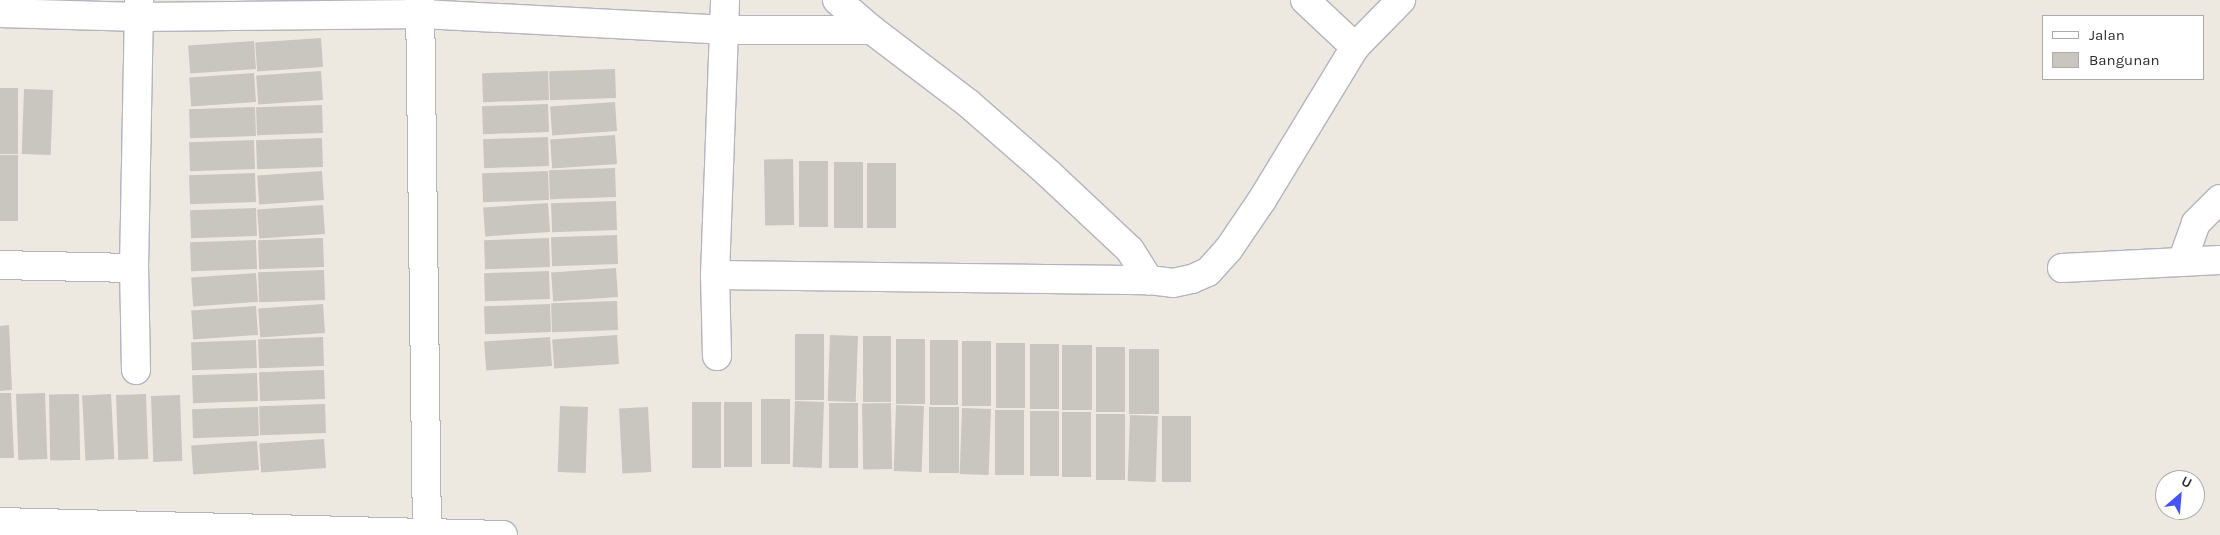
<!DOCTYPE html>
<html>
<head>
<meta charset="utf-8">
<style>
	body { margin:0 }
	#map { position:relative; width:2220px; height:535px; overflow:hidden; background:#eee9e0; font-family:Karla,sans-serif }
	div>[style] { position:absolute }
	.building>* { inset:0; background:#c9c6bf; transform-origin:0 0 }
	.roads { filter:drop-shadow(1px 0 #b3b4bf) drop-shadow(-1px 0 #b3b4bf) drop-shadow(0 1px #b3b4bf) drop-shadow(0 -1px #b3b4bf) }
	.minor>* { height:28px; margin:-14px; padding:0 14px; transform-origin:14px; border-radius:14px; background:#fff }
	span { translate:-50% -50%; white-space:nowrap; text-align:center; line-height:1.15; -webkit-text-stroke:5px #fff; paint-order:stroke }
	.legend { position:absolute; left:2042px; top:15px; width:162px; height:65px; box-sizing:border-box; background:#fff; border:1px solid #ababab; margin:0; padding:6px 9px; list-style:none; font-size:15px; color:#2d2d2d }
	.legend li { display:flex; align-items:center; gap:10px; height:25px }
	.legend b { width:25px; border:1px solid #ababab }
	.north { position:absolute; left:2155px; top:470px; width:50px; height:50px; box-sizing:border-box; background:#fff; border:1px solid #ababab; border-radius:50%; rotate:27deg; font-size:14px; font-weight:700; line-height:20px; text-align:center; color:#2d2d2d }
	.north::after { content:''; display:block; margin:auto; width:18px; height:22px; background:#4555f5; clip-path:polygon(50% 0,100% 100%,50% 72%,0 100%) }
</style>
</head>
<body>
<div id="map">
	<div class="building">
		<div style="left:321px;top:38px;width:29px;height:66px;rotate:86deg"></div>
		<div style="left:254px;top:41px;width:28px;height:66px;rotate:86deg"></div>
		<div style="left:615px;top:69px;width:29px;height:66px;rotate:88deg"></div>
		<div style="left:321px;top:71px;width:29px;height:65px;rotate:86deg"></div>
		<div style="left:548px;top:71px;width:29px;height:66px;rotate:88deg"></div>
		<div style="left:254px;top:73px;width:29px;height:65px;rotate:86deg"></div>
		<div style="left:0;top:88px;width:18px;height:66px"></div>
		<div style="left:24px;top:89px;width:29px;height:65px;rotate:2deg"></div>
		<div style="left:615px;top:102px;width:29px;height:65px;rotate:86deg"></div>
		<div style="left:548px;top:104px;width:28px;height:66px;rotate:88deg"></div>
		<div style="left:322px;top:105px;width:28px;height:66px;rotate:88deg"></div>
		<div style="left:255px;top:107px;width:29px;height:66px;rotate:88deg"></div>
		<div style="left:615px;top:135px;width:29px;height:65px;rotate:86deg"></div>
		<div style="left:548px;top:137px;width:29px;height:65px;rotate:88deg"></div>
		<div style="left:322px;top:138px;width:29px;height:66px;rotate:88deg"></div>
		<div style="left:254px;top:140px;width:29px;height:65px;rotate:88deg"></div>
		<div style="left:0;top:155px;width:18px;height:66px"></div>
		<div style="left:793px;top:159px;width:66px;height:29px;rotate:89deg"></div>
		<div style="left:799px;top:161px;width:29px;height:66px"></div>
		<div style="left:834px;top:162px;width:29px;height:66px"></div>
		<div style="left:867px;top:163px;width:29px;height:65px"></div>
		<div style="left:615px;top:168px;width:29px;height:66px;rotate:88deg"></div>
		<div style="left:322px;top:171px;width:29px;height:65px;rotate:86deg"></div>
		<div style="left:548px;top:171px;width:29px;height:66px;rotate:88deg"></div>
		<div style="left:255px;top:173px;width:29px;height:66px;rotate:88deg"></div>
		<div style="left:616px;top:201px;width:29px;height:65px;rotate:88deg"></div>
		<div style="left:548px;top:203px;width:29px;height:65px;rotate:86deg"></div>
		<div style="left:323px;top:205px;width:29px;height:66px;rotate:86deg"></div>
		<div style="left:256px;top:208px;width:28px;height:66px;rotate:88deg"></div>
		<div style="left:617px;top:235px;width:29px;height:66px;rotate:88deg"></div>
		<div style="left:323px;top:238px;width:29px;height:65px;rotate:88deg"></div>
		<div style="left:549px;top:238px;width:29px;height:65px;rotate:88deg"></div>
		<div style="left:256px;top:240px;width:29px;height:66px;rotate:88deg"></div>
		<div style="left:616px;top:268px;width:29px;height:65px;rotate:86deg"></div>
		<div style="left:324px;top:270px;width:30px;height:66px;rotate:88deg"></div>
		<div style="left:549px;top:271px;width:28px;height:65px;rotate:88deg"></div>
		<div style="left:256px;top:273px;width:29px;height:65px;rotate:86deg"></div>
		<div style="left:617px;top:301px;width:29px;height:66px;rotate:88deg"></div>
		<div style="left:323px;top:304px;width:29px;height:65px;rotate:86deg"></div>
		<div style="left:550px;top:304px;width:28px;height:66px;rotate:88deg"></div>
		<div style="left:256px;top:306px;width:29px;height:65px;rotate:86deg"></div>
		<div style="clip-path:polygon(9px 325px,12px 390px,0 391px,0 326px)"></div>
		<div style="left:795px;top:334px;width:29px;height:66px"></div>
		<div style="left:617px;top:335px;width:29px;height:65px;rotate:86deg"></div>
		<div style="left:830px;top:335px;width:28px;height:66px;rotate:2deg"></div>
		<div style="left:863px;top:336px;width:28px;height:66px"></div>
		<div style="left:323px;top:337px;width:29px;height:65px;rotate:88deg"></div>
		<div style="left:550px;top:337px;width:29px;height:66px;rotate:86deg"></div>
		<div style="left:896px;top:339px;width:29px;height:65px"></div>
		<div style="left:256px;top:340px;width:28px;height:65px;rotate:88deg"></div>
		<div style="left:930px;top:340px;width:28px;height:65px"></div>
		<div style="left:991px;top:341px;width:65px;height:29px;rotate:90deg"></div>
		<div style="left:996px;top:343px;width:29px;height:65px"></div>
		<div style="left:1030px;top:344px;width:29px;height:65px"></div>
		<div style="left:1062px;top:345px;width:30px;height:65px"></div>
		<div style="left:1096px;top:347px;width:29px;height:65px"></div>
		<div style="left:1129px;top:349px;width:30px;height:65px"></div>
		<div style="left:324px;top:370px;width:29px;height:65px;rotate:88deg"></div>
		<div style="left:257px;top:373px;width:28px;height:65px;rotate:88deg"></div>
		<div style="clip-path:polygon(0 393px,11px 393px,14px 458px,0 458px)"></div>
		<div style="left:45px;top:393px;width:66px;height:29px;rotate:88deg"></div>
		<div style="left:79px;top:394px;width:66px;height:30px;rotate:89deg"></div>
		<div style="left:111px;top:394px;width:65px;height:29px;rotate:87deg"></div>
		<div style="left:146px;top:394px;width:65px;height:30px;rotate:88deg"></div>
		<div style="left:180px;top:395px;width:66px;height:29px;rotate:88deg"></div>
		<div style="left:790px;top:399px;width:65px;height:29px;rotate:90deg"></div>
		<div style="left:795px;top:401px;width:29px;height:66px;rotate:2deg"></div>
		<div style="left:692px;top:402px;width:29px;height:66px"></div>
		<div style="left:724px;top:402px;width:28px;height:65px"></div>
		<div style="left:829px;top:403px;width:29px;height:65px"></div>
		<div style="left:891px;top:403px;width:66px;height:29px;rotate:89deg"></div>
		<div style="left:325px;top:404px;width:29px;height:66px;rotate:88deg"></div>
		<div style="left:896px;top:405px;width:28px;height:66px;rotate:2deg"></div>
		<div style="left:560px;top:406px;width:28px;height:66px;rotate:2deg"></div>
		<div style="left:258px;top:407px;width:29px;height:66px;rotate:88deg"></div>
		<div style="left:648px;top:407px;width:65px;height:29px;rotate:87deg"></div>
		<div style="left:929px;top:407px;width:30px;height:66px"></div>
		<div style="left:962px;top:408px;width:29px;height:66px;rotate:2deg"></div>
		<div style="left:995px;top:410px;width:29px;height:65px"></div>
		<div style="left:1030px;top:411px;width:29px;height:65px"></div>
		<div style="left:1062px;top:412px;width:29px;height:65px"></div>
		<div style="left:1096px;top:414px;width:29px;height:66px"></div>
		<div style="left:1130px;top:415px;width:28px;height:66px;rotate:2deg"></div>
		<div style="left:1191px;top:416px;width:66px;height:29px;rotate:90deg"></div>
		<div style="left:324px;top:439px;width:29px;height:65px;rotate:86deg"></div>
		<div style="left:257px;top:441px;width:29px;height:66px;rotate:86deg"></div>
	</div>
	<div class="roads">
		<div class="minor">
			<div style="left:420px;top:0;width:532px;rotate:89.25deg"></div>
			<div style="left:837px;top:0;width:46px;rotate:40.6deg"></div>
			<div style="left:872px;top:30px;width:122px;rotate:37.3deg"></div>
			<div style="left:969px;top:104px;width:105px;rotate:41.1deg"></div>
			<div style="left:1048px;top:173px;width:112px;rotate:43.2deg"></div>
			<div style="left:1130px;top:250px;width:36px;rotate:58deg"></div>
			<div style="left:1305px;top:0;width:69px;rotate:43.2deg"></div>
			<div style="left:1355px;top:47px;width:66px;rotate:-45.6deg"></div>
			<div style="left:0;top:13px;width:139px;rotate:1.6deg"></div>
			<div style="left:139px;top:17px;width:283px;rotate:-0.6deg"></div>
			<div style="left:422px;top:14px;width:301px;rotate:3deg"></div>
			<div style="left:723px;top:30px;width:149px"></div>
			<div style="left:2182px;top:262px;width:41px;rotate:-70.3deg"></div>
			<div style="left:2196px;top:223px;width:34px;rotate:-45deg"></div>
			<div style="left:0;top:265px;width:134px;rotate:1.3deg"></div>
			<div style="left:2062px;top:268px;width:158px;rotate:-2.9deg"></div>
			<div style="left:715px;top:275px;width:434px;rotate:0.7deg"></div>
			<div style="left:1149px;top:280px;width:24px;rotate:7deg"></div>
			<div style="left:1173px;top:283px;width:19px;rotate:-12deg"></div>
			<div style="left:1192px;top:279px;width:17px;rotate:-24deg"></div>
			<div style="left:1208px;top:272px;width:30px;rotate:-48deg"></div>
			<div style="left:1228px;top:250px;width:60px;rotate:-55.8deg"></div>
			<div style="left:1262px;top:200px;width:179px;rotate:-58.7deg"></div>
			<div style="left:717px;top:356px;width:81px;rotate:-91.4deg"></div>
			<div style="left:715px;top:275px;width:275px;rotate:-87.9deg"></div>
			<div style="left:136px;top:370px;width:102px;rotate:-91.1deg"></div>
			<div style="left:134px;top:268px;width:268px;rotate:-88.9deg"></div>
			<div style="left:0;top:522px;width:503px;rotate:1.48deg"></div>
		</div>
	</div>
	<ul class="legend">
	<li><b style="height:6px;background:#fff"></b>Jalan</li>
	<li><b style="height:14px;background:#c9c6bf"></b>Bangunan</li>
	</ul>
	<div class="north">U</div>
</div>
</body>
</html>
